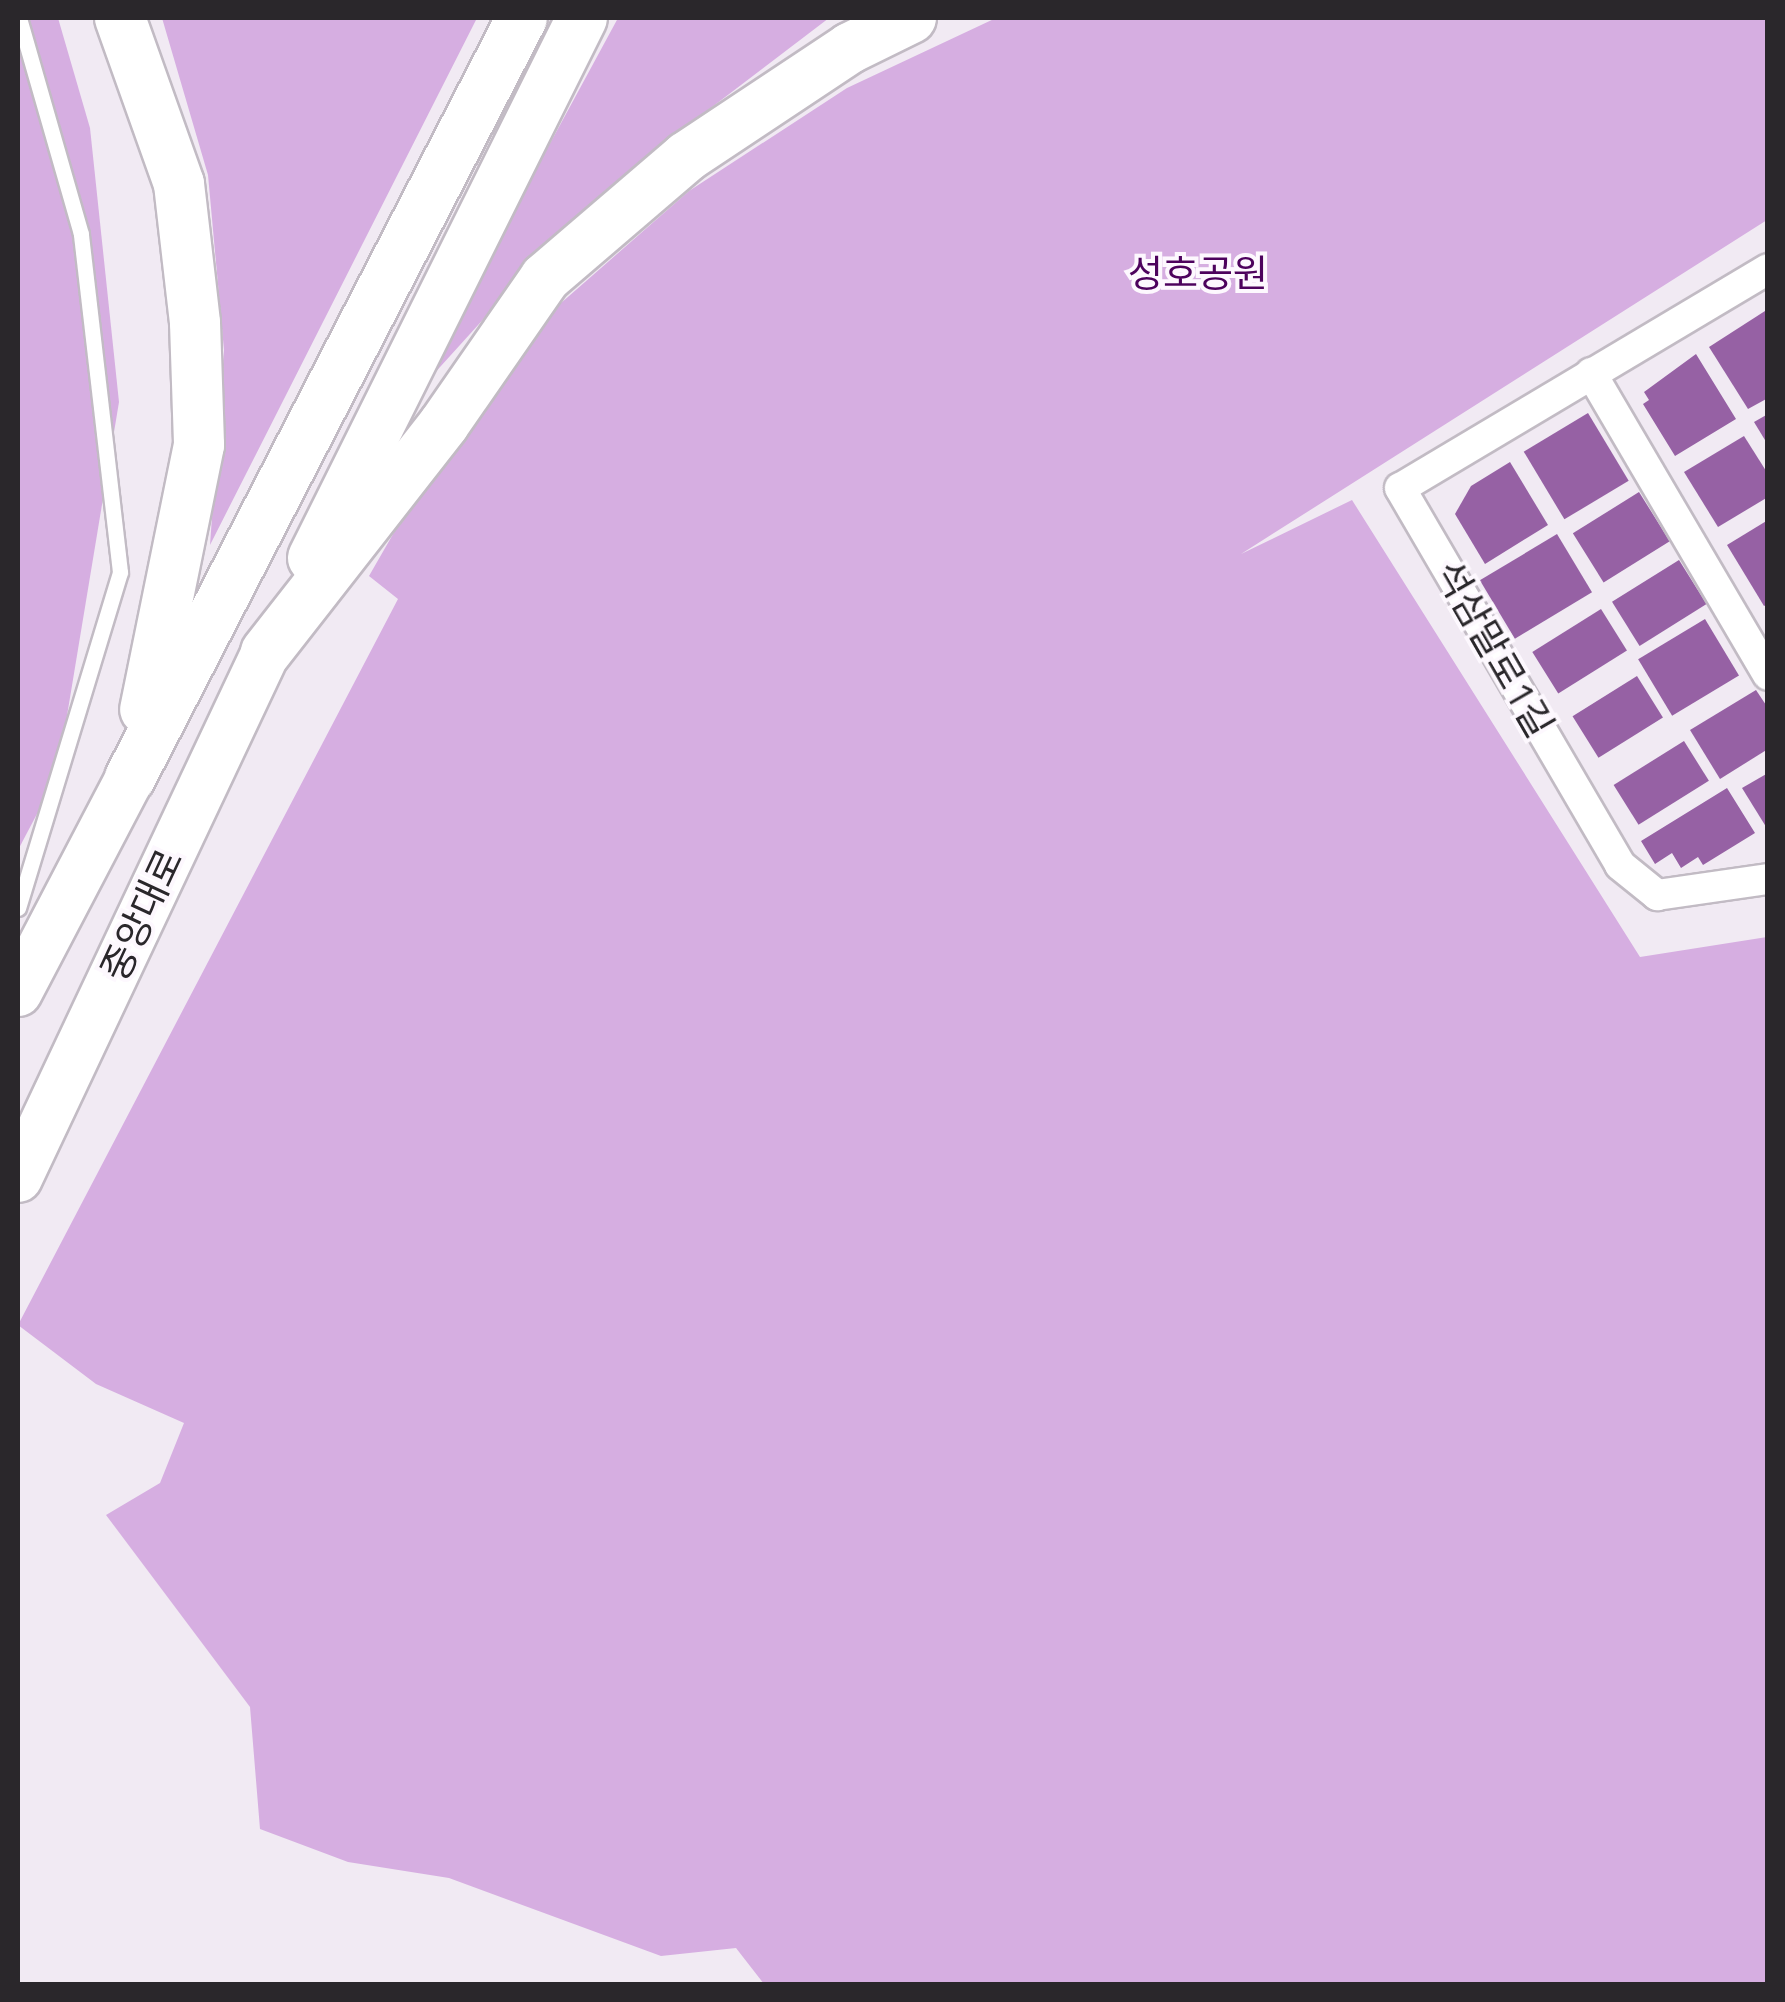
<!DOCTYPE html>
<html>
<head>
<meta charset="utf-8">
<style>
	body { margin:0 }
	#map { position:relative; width:1785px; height:2002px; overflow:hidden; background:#f1eaf3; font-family:"Titillium Web","Noto Sans KR",sans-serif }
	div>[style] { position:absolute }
	.green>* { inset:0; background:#d6aee1 }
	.building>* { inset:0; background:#9661a4; transform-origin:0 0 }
	.roads { filter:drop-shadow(2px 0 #c2bbc4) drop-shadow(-2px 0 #c2bbc4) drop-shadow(0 2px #c2bbc4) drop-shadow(0 -2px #c2bbc4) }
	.service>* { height:15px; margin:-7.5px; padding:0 7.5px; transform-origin:7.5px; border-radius:7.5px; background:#fff }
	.minor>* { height:30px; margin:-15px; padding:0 15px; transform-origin:15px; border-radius:15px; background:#fff }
	.primary>* { height:48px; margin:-24px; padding:0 24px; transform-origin:24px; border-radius:24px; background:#fff }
	.trunk>* { height:50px; margin:-25px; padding:0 25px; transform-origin:25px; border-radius:25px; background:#fff }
	span { translate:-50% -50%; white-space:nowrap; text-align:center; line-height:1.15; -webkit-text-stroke:8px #fdf8fe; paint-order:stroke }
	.park-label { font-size:38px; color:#4d025d }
	.street-label { font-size:38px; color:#2a272b }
	.frame { position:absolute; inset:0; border:20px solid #2a272b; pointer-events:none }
</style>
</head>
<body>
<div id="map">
	<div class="green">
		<div style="clip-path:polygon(18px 18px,58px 18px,90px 128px,119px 402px,57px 776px,18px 850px)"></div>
		<div style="clip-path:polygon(162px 18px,477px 18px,210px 545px,224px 350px,208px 175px)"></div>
		<div style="clip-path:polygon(618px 18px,829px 18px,645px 158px,518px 281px,412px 398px)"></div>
		<div style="clip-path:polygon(996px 18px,1767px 18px,1767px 220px,1241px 554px,1352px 500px,1640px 957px,1767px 937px,1767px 1984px,764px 1984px,736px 1948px,661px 1956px,449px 1878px,348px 1862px,260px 1829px,250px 1707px,106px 1515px,160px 1483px,184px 1423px,96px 1384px,18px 1325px,398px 599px,369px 576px,454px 428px,553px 310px,689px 191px,847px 88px)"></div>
	</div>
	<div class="building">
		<div style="clip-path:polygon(1765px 311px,1768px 398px,1748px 409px,1709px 347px)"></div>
		<div style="clip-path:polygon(1696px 354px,1736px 419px,1675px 456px,1643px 404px,1649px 400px,1644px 392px)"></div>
		<div style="left:1588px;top:413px;width:79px;height:75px;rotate:59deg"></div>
		<div style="clip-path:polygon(1768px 414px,1768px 445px,1754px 422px)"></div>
		<div style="clip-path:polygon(1744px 436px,1768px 474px,1768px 497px,1718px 527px,1684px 472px)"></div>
		<div style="clip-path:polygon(1510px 462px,1548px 525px,1485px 564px,1455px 514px,1471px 486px)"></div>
		<div style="left:1639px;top:492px;width:58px;height:78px;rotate:58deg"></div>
		<div style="clip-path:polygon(1768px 520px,1768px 604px,1764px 606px,1727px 545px)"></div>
		<div style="left:1557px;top:534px;width:68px;height:90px;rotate:59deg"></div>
		<div style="left:1679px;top:560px;width:52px;height:79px;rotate:58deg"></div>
		<div style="left:1601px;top:609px;width:49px;height:81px;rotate:58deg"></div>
		<div style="left:1705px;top:619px;width:66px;height:78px;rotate:59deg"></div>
		<div style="left:1637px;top:676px;width:49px;height:76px;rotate:58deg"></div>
		<div style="clip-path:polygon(1756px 690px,1768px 708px,1768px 749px,1720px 779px,1690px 730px)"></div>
		<div style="left:1684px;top:741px;width:47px;height:83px;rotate:58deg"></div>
		<div style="clip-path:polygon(1768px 773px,1768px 830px,1742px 788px)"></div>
		<div style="clip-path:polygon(1727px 788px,1755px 833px,1703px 865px,1698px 857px,1681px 868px,1672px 853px,1655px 864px,1641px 841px)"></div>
	</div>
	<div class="roads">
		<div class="service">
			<div style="left:18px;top:908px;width:351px;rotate:-73.1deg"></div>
			<div style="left:120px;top:572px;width:340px;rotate:-96.6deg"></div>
			<div style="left:81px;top:234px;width:225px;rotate:-106deg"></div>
		</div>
		<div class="minor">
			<div style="left:1768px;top:269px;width:428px;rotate:149.2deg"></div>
			<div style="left:1400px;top:488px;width:436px;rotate:59.7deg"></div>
			<div style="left:1620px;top:865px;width:48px;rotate:39deg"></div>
			<div style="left:1657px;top:895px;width:112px;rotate:-8.2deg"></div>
			<div style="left:1591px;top:373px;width:350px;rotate:59.6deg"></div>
		</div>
		<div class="primary">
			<div style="left:18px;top:992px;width:242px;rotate:-62.4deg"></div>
			<div style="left:18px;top:1178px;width:582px;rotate:-64.76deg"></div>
		</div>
		<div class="trunk">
			<div style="left:120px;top:18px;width:176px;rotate:70.4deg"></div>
			<div style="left:179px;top:184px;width:140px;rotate:83.4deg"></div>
			<div style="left:195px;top:323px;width:122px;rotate:88.1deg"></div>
			<div style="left:199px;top:445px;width:270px;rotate:101.5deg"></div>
			<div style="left:313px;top:558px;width:603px;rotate:-63.52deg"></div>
			<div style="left:266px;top:652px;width:289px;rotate:-52deg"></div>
			<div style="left:444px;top:424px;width:178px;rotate:-55.3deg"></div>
			<div style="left:545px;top:278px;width:186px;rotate:-40.6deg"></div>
			<div style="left:686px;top:157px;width:197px;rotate:-33.6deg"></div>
			<div style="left:850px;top:48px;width:68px;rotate:-26.2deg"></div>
			<div style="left:130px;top:778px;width:855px;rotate:-62.72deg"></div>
		</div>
	</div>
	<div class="park-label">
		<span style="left:1198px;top:274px">성호공원</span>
	</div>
	<div class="street-label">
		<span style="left:1494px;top:649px;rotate:60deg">석삼말로1길</span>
		<span style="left:142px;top:915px;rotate:-65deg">중앙대로</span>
	</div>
	<div class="frame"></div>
</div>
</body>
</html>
